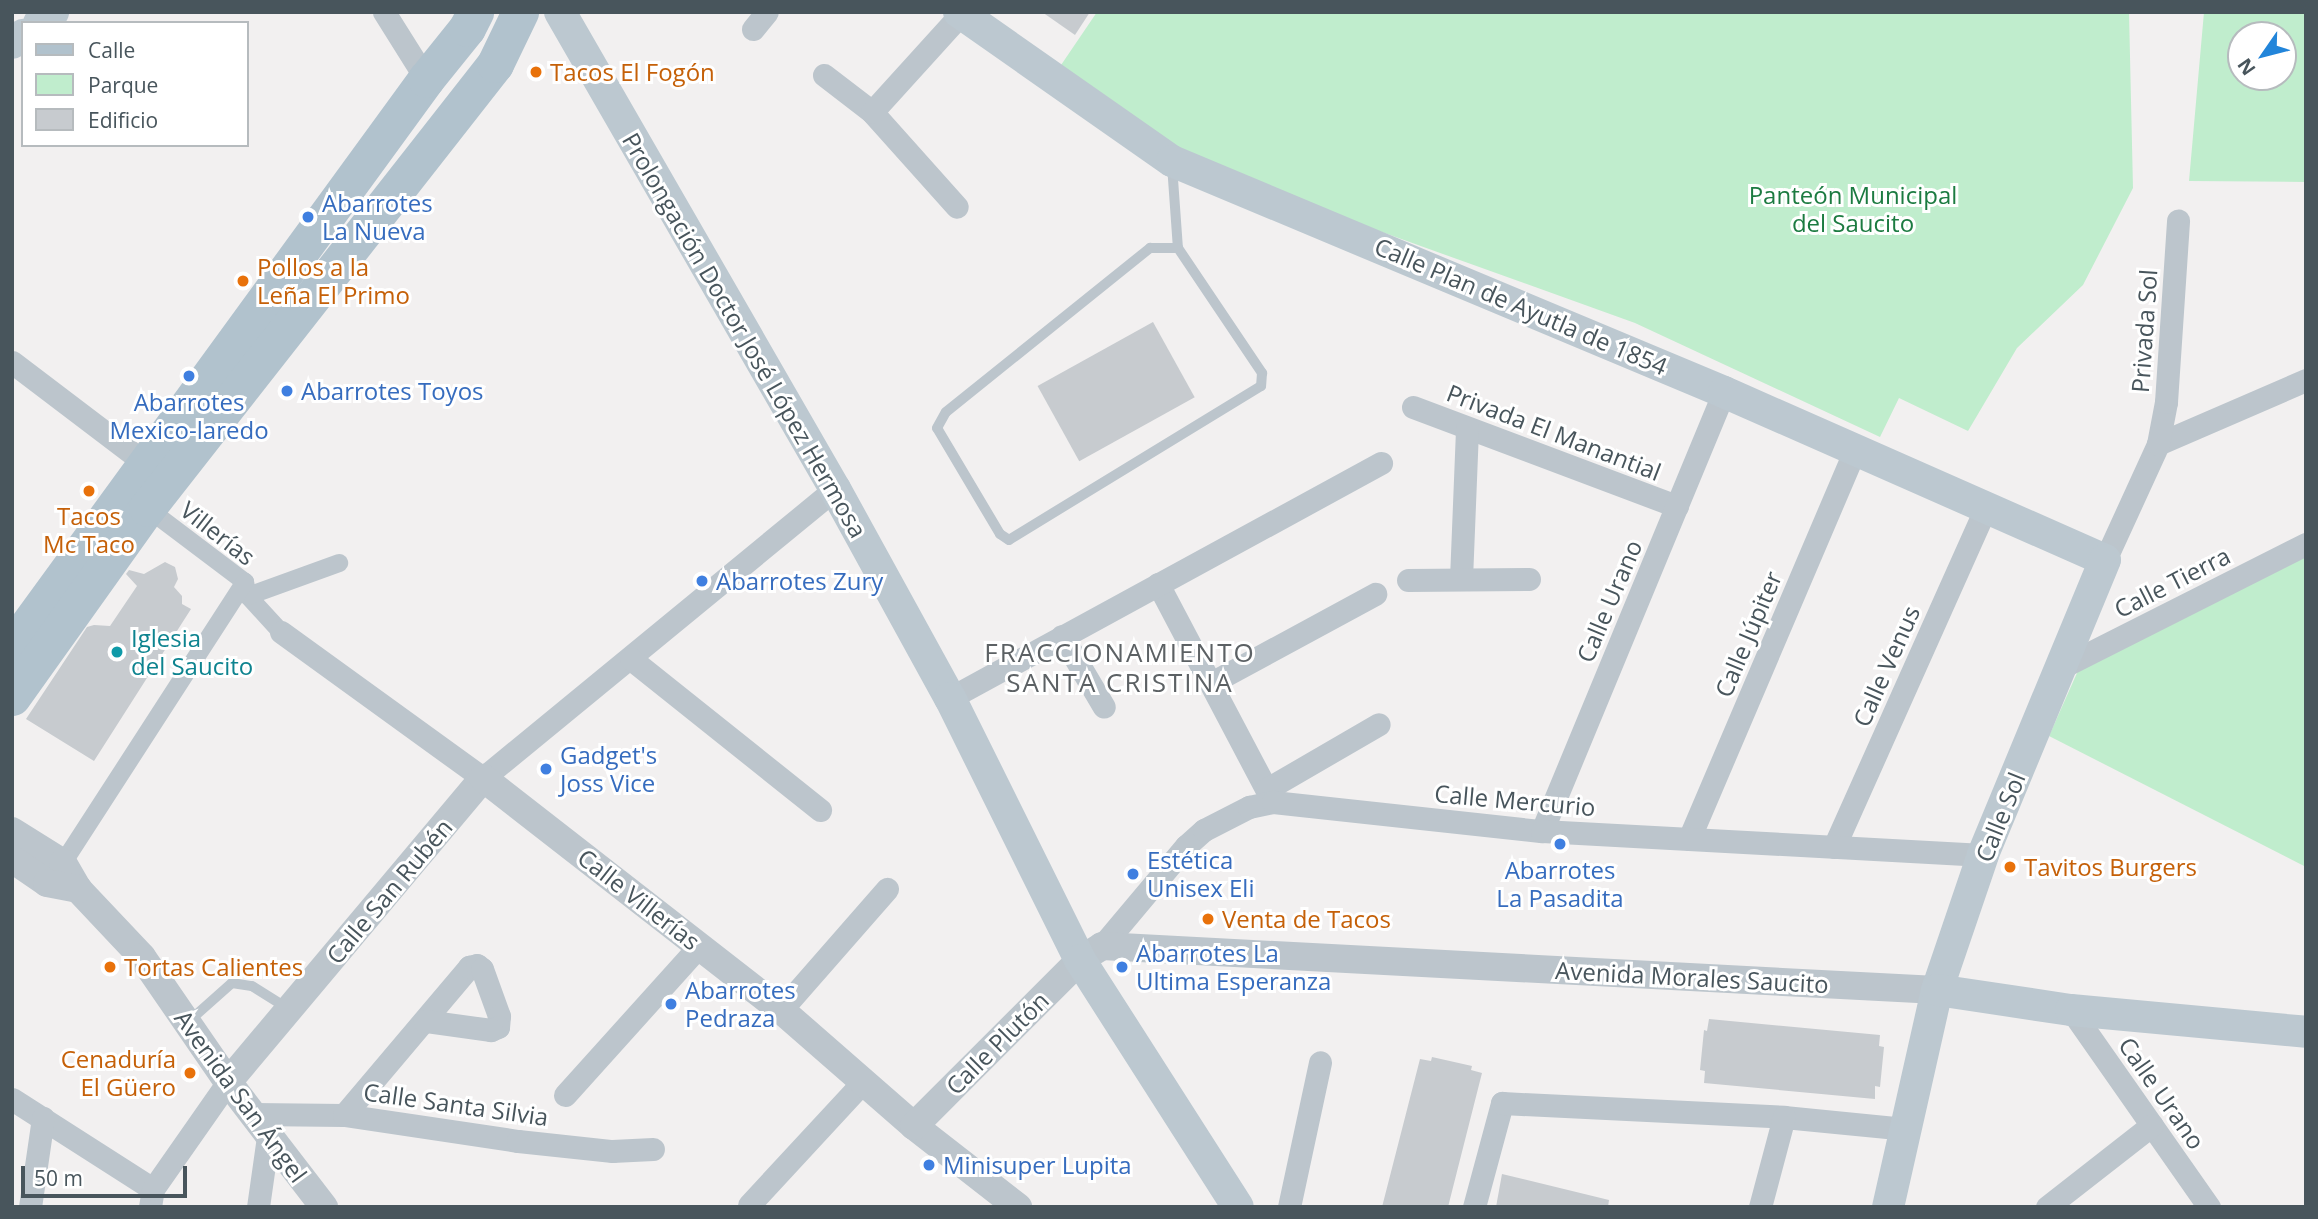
<!DOCTYPE html>
<html>
<head>
<meta charset="utf-8">
<style>
	body { margin:0 }
	#map { position:relative; width:2318px; height:1219px; overflow:hidden; background:#f2f0f0; font-family:"Open Sans",sans-serif }
	div>[style] { position:absolute }
	.green>* { inset:0; background:#c0edcd }
	.building>* { inset:0; background:#c7cbcf; transform-origin:0 0 }
	.service>* { height:10px; margin:-5px; padding:0 5px; transform-origin:5px; border-radius:5px; background:#bcc5cc }
	.pedestrian>* { height:18px; margin:-9px; padding:0 9px; transform-origin:9px; border-radius:9px; background:#bcc5cc }
	.minor>* { height:23px; margin:-11.5px; padding:0 11.5px; transform-origin:11.5px; border-radius:11.5px; background:#bcc5cc }
	.tertiary>* { height:28px; margin:-14px; padding:0 14px; transform-origin:14px; border-radius:14px; background:#bcc5cc }
	.secondary>* { height:32px; margin:-16px; padding:0 16px; transform-origin:16px; border-radius:16px; background:#bcc8d0 }
	.primary>* { height:37px; margin:-18.5px; padding:0 18.5px; transform-origin:18.5px; border-radius:18.5px; background:#b1c2cd }
	.dots>* { width:19px; height:19px; translate:-50% -50%; box-sizing:border-box; border:4px solid #fff; border-radius:50% }
	span { translate:-50% -50%; white-space:nowrap; text-align:center; line-height:1.15; -webkit-text-stroke:6px #fff; paint-order:stroke }
	.food-label { font-size:24px; color:#c56008 }
	.left { translate:0 -50%; text-align:left }
	.right { translate:-100% -50%; text-align:right }
	.park-label { font-size:24px; color:#1c7b41 }
	.shop-label { font-size:24px; color:#366cbe }
	.street-label { font-size:24px; color:#48555c }
	.culture-label { font-size:24px; color:#0d838f }
	.neighbourhood-label { font-size:26px; color:#5c6164; letter-spacing:2px }
	.frame { position:absolute; inset:0; border:14px solid #48555c; pointer-events:none }
	.legend { position:absolute; left:21px; top:21px; width:228px; height:126px; box-sizing:border-box; background:#fff; border:2px solid #b6bbbe; margin:0; padding:9px 12px; list-style:none; font-size:21px; color:#48555c }
	.legend li { display:flex; align-items:center; gap:14px; height:35px }
	.legend b { width:35px; border:2px solid #b6bbbe }
	.north { position:absolute; left:2227px; top:21px; width:70px; height:70px; box-sizing:border-box; background:#fff; border:2px solid #b6bbbe; border-radius:50%; rotate:235deg; font-size:19px; font-weight:700; line-height:28px; text-align:center; color:#48555c }
	.north::after { content:''; display:block; margin:auto; width:24px; height:32px; background:#2285da; clip-path:polygon(50% 0,100% 100%,50% 72%,0 100%) }
	.scale { position:absolute; left:21px; top:1166px; width:166px; height:32px; box-sizing:border-box; border:4px solid #48555c; border-top:0; padding-left:9px; font-size:21px; line-height:24px; white-space:nowrap; color:#48555c; -webkit-text-stroke:5px #fff; paint-order:stroke }
</style>
</head>
<body>
<div id="map">
	<div class="green">
		<div style="clip-path:polygon(1097px 12px,2129px 12px,2133px 188px,2083px 285px,2017px 348px,1968px 431px,1899px 398px,1880px 437px,1635px 323px,1198px 166px,1059px 68px)"></div>
		<div style="clip-path:polygon(evenodd,2204px 12px,2306px 12px,2306px 182px,2189px 181px,2204px 12px,2241px 35px,2283px 35px,2283px 77px,2241px 77px,2241px 35px)"></div>
		<div style="clip-path:polygon(2306px 556px,2306px 867px,2049px 736px,2081px 664px)"></div>
	</div>
	<div class="building">
		<div style="clip-path:polygon(1042px 12px,1090px 12px,1075px 35px)"></div>
		<div style="left:1153px;top:322px;width:86px;height:132px;rotate:61deg"></div>
		<div style="clip-path:polygon(165px 562px,175px 567px,178px 579px,174px 587px,182px 596px,182px 604px,191px 609px,94px 761px,26px 719px,87px 627px,94px 625px,110px 626px,137px 586px,126px 574px,129px 570px,144px 574px)"></div>
		<div style="clip-path:polygon(1709px 1019px,1880px 1035px,1879px 1046px,1884px 1047px,1880px 1087px,1875px 1086px,1875px 1099px,1704px 1083px,1705px 1071px,1700px 1070px,1704px 1030px,1707px 1031px)"></div>
		<div style="clip-path:polygon(1432px 1057px,1472px 1066px,1471px 1070px,1482px 1073px,1448px 1207px,1382px 1207px,1420px 1059px,1431px 1061px)"></div>
		<div style="clip-path:polygon(1502px 1174px,1609px 1200px,1608px 1207px,1496px 1207px)"></div>
	</div>
	<div class="service">
		<div style="left:1172px;top:165px;width:83px;rotate:85.9deg"></div>
		<div style="left:1178px;top:248px;width:151px;rotate:56.1deg"></div>
		<div style="left:1262px;top:373px;width:13px;rotate:94deg"></div>
		<div style="left:1261px;top:386px;width:295px;rotate:148.6deg"></div>
		<div style="left:1009px;top:540px;width:11px;rotate:-146deg"></div>
		<div style="left:1000px;top:534px;width:123px;rotate:-120.7deg"></div>
		<div style="left:937px;top:428px;width:18px;rotate:-61deg"></div>
		<div style="left:946px;top:412px;width:262px;rotate:-38.8deg"></div>
		<div style="left:1150px;top:248px;width:28px"></div>
		<div style="left:188px;top:1022px;width:59px;rotate:-41.6deg"></div>
		<div style="left:232px;top:983px;width:20px;rotate:9deg"></div>
		<div style="left:252px;top:986px;width:41px;rotate:32.2deg"></div>
	</div>
	<div class="pedestrian">
		<div style="left:147px;top:508px;width:123px;rotate:37.1deg"></div>
		<div style="left:245px;top:582px;width:14px;rotate:78deg"></div>
		<div style="left:248px;top:596px;width:49px;rotate:47.5deg"></div>
		<div style="left:248px;top:596px;width:97px;rotate:-19.9deg"></div>
		<div style="left:63px;top:863px;width:335px;rotate:-57.1deg"></div>
	</div>
	<div class="minor">
		<div style="left:384px;top:12px;width:79px;rotate:57.9deg"></div>
		<div style="left:753px;top:29px;width:22px;rotate:-51deg"></div>
		<div style="left:824px;top:75px;width:61px;rotate:37.6deg"></div>
		<div style="left:872px;top:112px;width:127px;rotate:48.2deg"></div>
		<div style="left:872px;top:112px;width:132px;rotate:-47.8deg"></div>
		<div style="left:12px;top:362px;width:167px;rotate:37.2deg"></div>
		<div style="left:1413px;top:407px;width:282px;rotate:20.6deg"></div>
		<div style="left:2158px;top:444px;width:161px;rotate:-23.4deg"></div>
		<div style="left:2105px;top:560px;width:128px;rotate:-65.4deg"></div>
		<div style="left:2158px;top:444px;width:43px;rotate:-79.2deg"></div>
		<div style="left:2166px;top:402px;width:182px;rotate:-86.2deg"></div>
		<div style="left:1461px;top:579px;width:151px;rotate:-87.7deg"></div>
		<div style="left:1408px;top:580px;width:121px;rotate:-0.5deg"></div>
		<div style="left:1158px;top:584px;width:246px;rotate:62.2deg"></div>
		<div style="left:281px;top:632px;width:249px;rotate:35.9deg"></div>
		<div style="left:483px;top:778px;width:455px;rotate:-39.4deg"></div>
		<div style="left:1062px;top:636px;width:82px;rotate:59.4deg"></div>
		<div style="left:631px;top:659px;width:242px;rotate:38.6deg"></div>
		<div style="left:2062px;top:667px;width:273px;rotate:-26.8deg"></div>
		<div style="left:1211px;top:683px;width:187px;rotate:-28.5deg"></div>
		<div style="left:950px;top:698px;width:491px;rotate:-28.6deg"></div>
		<div style="left:1267px;top:789px;width:129px;rotate:-30.1deg"></div>
		<div style="left:1542px;top:831px;width:475px;rotate:-67.5deg"></div>
		<div style="left:1689px;top:839px;width:424px;rotate:-66.9deg"></div>
		<div style="left:1834px;top:847px;width:372px;rotate:-65.9deg"></div>
		<div style="left:1102px;top:946px;width:131px;rotate:-50deg"></div>
		<div style="left:1186px;top:846px;width:24px;rotate:-42deg"></div>
		<div style="left:1204px;top:830px;width:51px;rotate:-27.1deg"></div>
		<div style="left:1249px;top:807px;width:25px;rotate:-12deg"></div>
		<div style="left:1273px;top:802px;width:271px;rotate:6.2deg"></div>
		<div style="left:1542px;top:831px;width:442px;rotate:3.1deg"></div>
		<div style="left:781px;top:1010px;width:161px;rotate:-48.8deg"></div>
		<div style="left:2071px;top:1010px;width:241px;rotate:55deg"></div>
		<div style="left:565px;top:1095px;width:202px;rotate:-48deg"></div>
		<div style="left:12px;top:1099px;width:167px;rotate:32.6deg"></div>
		<div style="left:251px;top:1114px;width:93px;rotate:0.6deg"></div>
		<div style="left:344px;top:1115px;width:176px;rotate:8.5deg"></div>
		<div style="left:518px;top:1141px;width:95px;rotate:6.1deg"></div>
		<div style="left:612px;top:1151px;width:41px;rotate:-2.8deg"></div>
		<div style="left:344px;top:1115px;width:194px;rotate:-49.8deg"></div>
		<div style="left:469px;top:967px;width:8px;rotate:-14deg"></div>
		<div style="left:477px;top:965px;width:6px;rotate:39deg"></div>
		<div style="left:482px;top:969px;width:50px;rotate:70.1deg"></div>
		<div style="left:499px;top:1016px;width:11px;rotate:95deg"></div>
		<div style="left:498px;top:1027px;width:8px;rotate:157deg"></div>
		<div style="left:491px;top:1030px;width:67px;rotate:-172.2deg"></div>
		<div style="left:749px;top:1205px;width:169px;rotate:-47.2deg"></div>
		<div style="left:30px;top:1207px;width:90px;rotate:-81.7deg"></div>
		<div style="left:150px;top:1207px;width:18px;rotate:-81deg"></div>
		<div style="left:153px;top:1189px;width:131px;rotate:-55deg"></div>
		<div style="left:258px;top:1207px;width:71px;rotate:-81.9deg"></div>
		<div style="left:1289px;top:1207px;width:148px;rotate:-77.9deg"></div>
		<div style="left:1474px;top:1207px;width:108px;rotate:-74.9deg"></div>
		<div style="left:1502px;top:1103px;width:282px;rotate:2.8deg"></div>
		<div style="left:1784px;top:1117px;width:124px;rotate:5.6deg"></div>
		<div style="left:1760px;top:1207px;width:93px;rotate:-75.1deg"></div>
		<div style="left:2047px;top:1207px;width:133px;rotate:-38deg"></div>
	</div>
	<div class="tertiary">
		<div style="left:12px;top:831px;width:60px;rotate:32.1deg"></div>
		<div style="left:63px;top:863px;width:30px;rotate:60deg"></div>
		<div style="left:78px;top:889px;width:93px;rotate:46.7deg"></div>
		<div style="left:142px;top:957px;width:152px;rotate:55.5deg"></div>
		<div style="left:228px;top:1082px;width:158px;rotate:52.5deg"></div>
		<div style="left:12px;top:859px;width:42px;rotate:34.4deg"></div>
		<div style="left:47px;top:883px;width:32px;rotate:11deg"></div>
		<div style="left:228px;top:1082px;width:397px;rotate:-50deg"></div>
		<div style="left:483px;top:778px;width:378px;rotate:37.9deg"></div>
		<div style="left:781px;top:1010px;width:176px;rotate:41.1deg"></div>
		<div style="left:914px;top:1126px;width:132px;rotate:37.9deg"></div>
		<div style="left:914px;top:1126px;width:235px;rotate:-45deg"></div>
		<div style="left:1080px;top:960px;width:26px;rotate:-32deg"></div>
		<div style="left:1102px;top:946px;width:836px;rotate:3.02deg"></div>
	</div>
	<div class="secondary">
		<div style="left:560px;top:12px;width:551px;rotate:60.04deg"></div>
		<div style="left:835px;top:489px;width:239px;rotate:61.2deg"></div>
		<div style="left:950px;top:698px;width:292px;rotate:63.6deg"></div>
		<div style="left:1080px;top:960px;width:293px;rotate:57.4deg"></div>
		<div style="left:959px;top:12px;width:260px;rotate:35deg"></div>
		<div style="left:1172px;top:161px;width:598px;rotate:22.71deg"></div>
		<div style="left:1724px;top:392px;width:416px;rotate:23.8deg"></div>
		<div style="left:2105px;top:560px;width:319px;rotate:112.5deg"></div>
		<div style="left:1983px;top:855px;width:143px;rotate:108.8deg"></div>
		<div style="left:1937px;top:990px;width:222px;rotate:102.7deg"></div>
		<div style="left:39px;top:23px;width:18px;rotate:-38deg"></div>
		<div style="left:12px;top:43px;width:14px;rotate:-36deg"></div>
		<div style="left:1937px;top:990px;width:135px;rotate:8.5deg"></div>
		<div style="left:2071px;top:1010px;width:236px;rotate:5.3deg"></div>
	</div>
	<div class="primary">
		<div style="left:12px;top:647px;width:703px;rotate:-53.91deg"></div>
		<div style="left:426px;top:79px;width:65px;rotate:-51.2deg"></div>
		<div style="left:467px;top:28px;width:18px;rotate:-63deg"></div>
		<div style="left:12px;top:697px;width:232px;rotate:-54.5deg"></div>
		<div style="left:147px;top:508px;width:564px;rotate:-51.91deg"></div>
		<div style="left:495px;top:64px;width:58px;rotate:-64.3deg"></div>
	</div>
	<div class="dots">
		<div style="left:536px;top:72px;background:#e8710a"></div>
		<div style="left:308px;top:217px;background:#3f7fe0"></div>
		<div style="left:243px;top:281px;background:#e8710a"></div>
		<div style="left:189px;top:376px;background:#3f7fe0"></div>
		<div style="left:287px;top:391px;background:#3f7fe0"></div>
		<div style="left:89px;top:491px;background:#e8710a"></div>
		<div style="left:702px;top:581px;background:#3f7fe0"></div>
		<div style="left:117px;top:652px;background:#0f9aa8"></div>
		<div style="left:546px;top:769px;background:#3f7fe0"></div>
		<div style="left:1560px;top:844px;background:#3f7fe0"></div>
		<div style="left:2010px;top:867px;background:#e8710a"></div>
		<div style="left:1133px;top:874px;background:#3f7fe0"></div>
		<div style="left:1208px;top:919px;background:#e8710a"></div>
		<div style="left:110px;top:967px;background:#e8710a"></div>
		<div style="left:1122px;top:967px;background:#3f7fe0"></div>
		<div style="left:671px;top:1004px;background:#3f7fe0"></div>
		<div style="left:190px;top:1073px;background:#e8710a"></div>
		<div style="left:929px;top:1165px;background:#3f7fe0"></div>
	</div>
	<div class="food-label">
		<span class="left" style="left:550px;top:72px">Tacos El Fogón</span>
		<span class="left" style="left:257px;top:281px">Pollos a la<br>Leña El Primo</span>
		<span style="left:89px;top:530px">Tacos<br>Mc Taco</span>
		<span class="left" style="left:2024px;top:867px">Tavitos Burgers</span>
		<span class="left" style="left:1222px;top:919px">Venta de Tacos</span>
		<span class="left" style="left:124px;top:967px">Tortas Calientes</span>
		<span class="right" style="left:176px;top:1073px">Cenaduría<br>El Güero</span>
	</div>
	<div class="park-label">
		<span style="left:1853px;top:209px">Panteón Municipal<br>del Saucito</span>
	</div>
	<div class="shop-label">
		<span class="left" style="left:322px;top:217px">Abarrotes<br>La Nueva</span>
		<span class="left" style="left:301px;top:391px">Abarrotes Toyos</span>
		<span style="left:189px;top:416px">Abarrotes<br>Mexico-laredo</span>
		<span class="left" style="left:716px;top:581px">Abarrotes Zury</span>
		<span class="left" style="left:560px;top:769px">Gadget's<br>Joss Vice</span>
		<span class="left" style="left:1147px;top:874px">Estética<br>Unisex Eli</span>
		<span style="left:1560px;top:884px">Abarrotes<br>La Pasadita</span>
		<span class="left" style="left:1136px;top:967px">Abarrotes La<br>Ultima Esperanza</span>
		<span class="left" style="left:685px;top:1004px">Abarrotes<br>Pedraza</span>
		<span class="left" style="left:943px;top:1165px">Minisuper Lupita</span>
	</div>
	<div class="street-label">
		<span style="left:1521px;top:306px;rotate:23deg">Calle Plan de Ayutla de 1854</span>
		<span style="left:2144px;top:331px;rotate:-86deg">Privada Sol</span>
		<span style="left:745px;top:335px;rotate:60deg">Prolongación Doctor José López Hermosa</span>
		<span style="left:1554px;top:432px;rotate:21deg">Privada El Manantial</span>
		<span style="left:218px;top:533px;rotate:38deg">Villerías</span>
		<span style="left:2172px;top:582px;rotate:-27deg">Calle Tierra</span>
		<span style="left:1609px;top:601px;rotate:-67deg">Calle Urano</span>
		<span style="left:1748px;top:634px;rotate:-67deg">Calle Júpiter</span>
		<span style="left:1886px;top:666px;rotate:-66deg">Calle Venus</span>
		<span style="left:1515px;top:800px;rotate:5deg">Calle Mercurio</span>
		<span style="left:2000px;top:817px;rotate:-68deg">Calle Sol</span>
		<span style="left:389px;top:891px;rotate:-50deg">Calle San Rubén</span>
		<span style="left:639px;top:899px;rotate:38deg">Calle Villerías</span>
		<span style="left:1692px;top:977px;rotate:3deg">Avenida Morales Saucito</span>
		<span style="left:997px;top:1043px;rotate:-45deg">Calle Plutón</span>
		<span style="left:2162px;top:1093px;rotate:55deg">Calle Urano</span>
		<span style="left:241px;top:1096px;rotate:54deg">Avenida San Ángel</span>
		<span style="left:456px;top:1104px;rotate:8deg">Calle Santa Silvia</span>
	</div>
	<div class="culture-label">
		<span class="left" style="left:131px;top:652px">Iglesia<br>del Saucito</span>
	</div>
	<div class="neighbourhood-label">
		<span style="left:1120px;top:668px">FRACCIONAMIENTO<br>SANTA CRISTINA</span>
	</div>
	<div class="frame"></div>
	<ul class="legend">
	<li><b style="height:9px;background:#b1c2cd"></b>Calle</li>
	<li><b style="height:19px;background:#c0edcd"></b>Parque</li>
	<li><b style="height:19px;background:#c7cbcf"></b>Edificio</li>
	</ul>
	<div class="north">N</div>
	<div class="scale">50 m</div>
</div>
</body>
</html>
